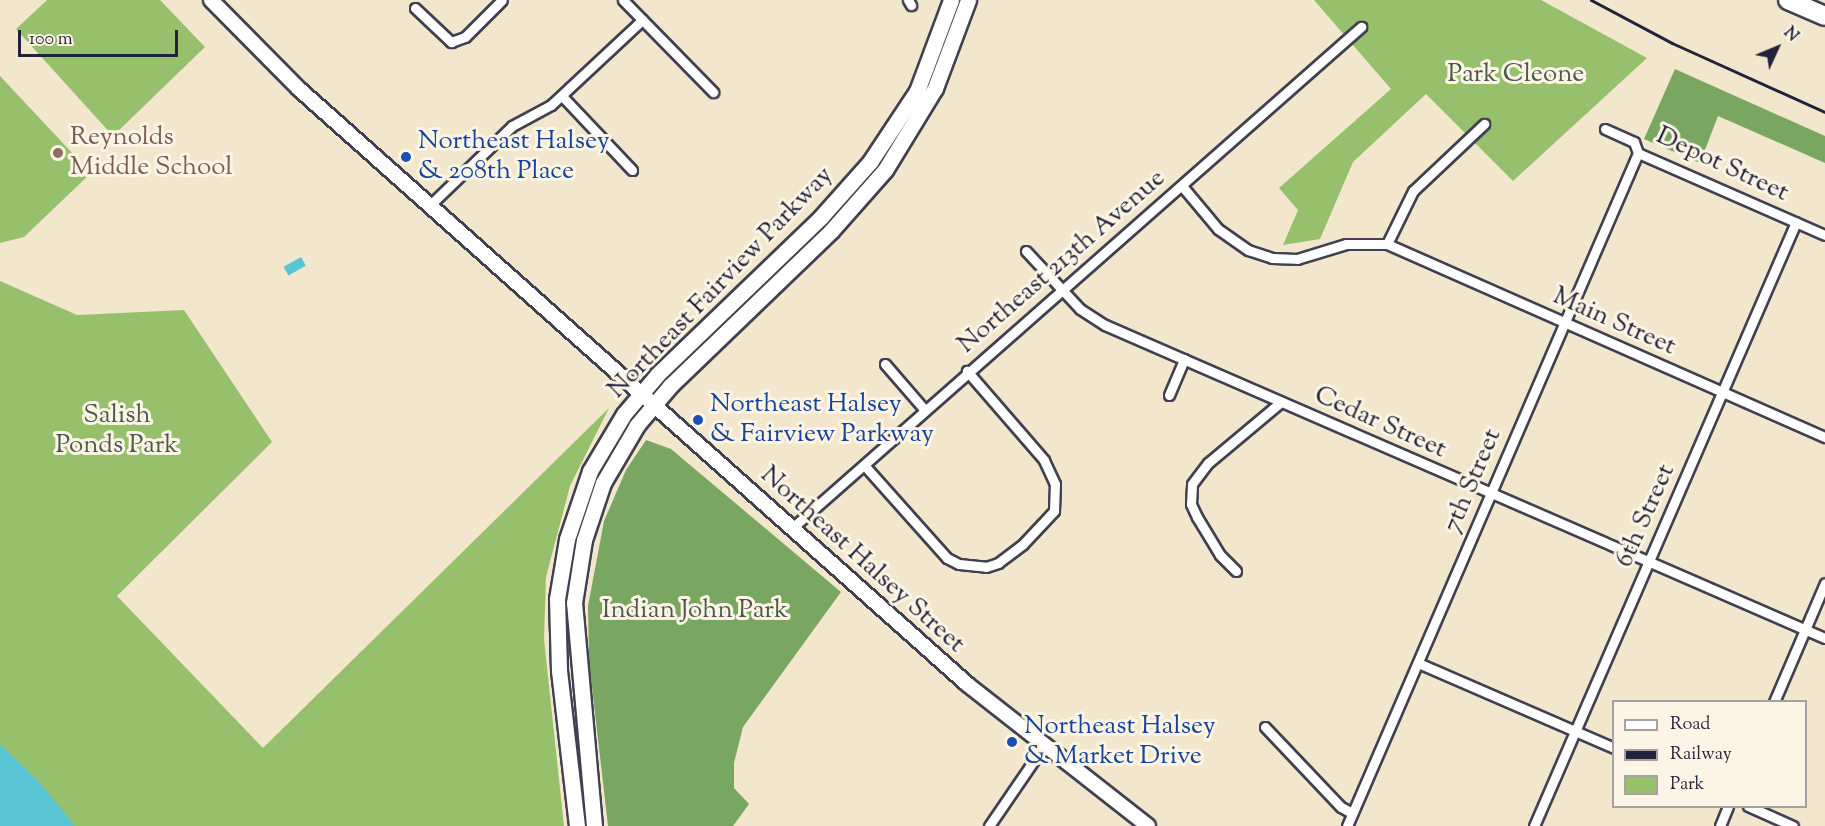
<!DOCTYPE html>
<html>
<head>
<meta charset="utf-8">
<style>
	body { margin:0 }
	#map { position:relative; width:1825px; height:826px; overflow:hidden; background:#f2e7cc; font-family:"Sorts Mill Goudy",serif }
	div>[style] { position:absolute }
	.green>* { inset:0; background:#97c06d }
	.forest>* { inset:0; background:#79a660 }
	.water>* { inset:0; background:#59c4d4; transform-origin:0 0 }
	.roads { filter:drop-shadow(2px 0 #414051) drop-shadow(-2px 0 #414051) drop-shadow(0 2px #414051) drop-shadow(0 -2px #414051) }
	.street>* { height:9px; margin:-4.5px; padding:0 4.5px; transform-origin:4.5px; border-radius:4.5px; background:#fff }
	.secondary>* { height:14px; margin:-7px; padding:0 7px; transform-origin:7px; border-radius:7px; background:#fff }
	.primary>* { height:15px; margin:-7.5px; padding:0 7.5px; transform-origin:7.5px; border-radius:7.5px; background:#fff }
	.highway>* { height:18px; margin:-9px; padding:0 9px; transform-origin:9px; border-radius:9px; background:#fff }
	.rail>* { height:3px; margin:-1.5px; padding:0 1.5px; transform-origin:1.5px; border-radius:1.5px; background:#22223b }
	.dots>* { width:16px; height:16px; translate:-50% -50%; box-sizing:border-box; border:3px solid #fcf5e5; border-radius:50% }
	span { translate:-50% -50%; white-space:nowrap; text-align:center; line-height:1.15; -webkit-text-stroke:6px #fcf5e5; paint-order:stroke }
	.park-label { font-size:26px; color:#4b594c }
	.education-label { font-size:26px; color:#785e54 }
	.left { translate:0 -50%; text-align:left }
	.transit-label { font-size:26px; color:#164399 }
	.street-label { font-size:26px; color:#22223b }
	.legend { position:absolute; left:1612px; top:700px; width:195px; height:108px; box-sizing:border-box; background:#fcf5e5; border:2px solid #a5a1a1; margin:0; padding:8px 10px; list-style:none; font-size:18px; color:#22223b }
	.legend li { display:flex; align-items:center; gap:12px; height:30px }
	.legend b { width:30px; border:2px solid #a5a1a1 }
	.north { position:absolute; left:1747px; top:18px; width:60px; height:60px; -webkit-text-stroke:4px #fcf5e5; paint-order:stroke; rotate:46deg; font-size:16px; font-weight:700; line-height:24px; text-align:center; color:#22223b }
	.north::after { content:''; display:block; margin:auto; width:21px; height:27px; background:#22223b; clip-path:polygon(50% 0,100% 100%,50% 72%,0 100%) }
	.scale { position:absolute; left:18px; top:30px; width:160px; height:27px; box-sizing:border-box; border:3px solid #22223b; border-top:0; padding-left:8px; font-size:18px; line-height:21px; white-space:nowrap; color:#22223b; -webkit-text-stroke:4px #fcf5e5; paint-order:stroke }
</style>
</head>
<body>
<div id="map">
	<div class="green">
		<div style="clip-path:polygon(47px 0,160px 0,205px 47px,113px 136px,16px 29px)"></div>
		<div style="clip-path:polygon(1314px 0,1541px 0,1647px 58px,1513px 181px,1426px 94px,1353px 162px,1320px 239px,1283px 245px,1298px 210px,1279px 188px,1391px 89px)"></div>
		<div style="clip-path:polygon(0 76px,91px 173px,24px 237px,0 243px)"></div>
		<div style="clip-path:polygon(0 281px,77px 315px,184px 310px,272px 442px,117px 596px,263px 748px,609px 408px,570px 486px,546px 577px,544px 639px,564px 826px,0 826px)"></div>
	</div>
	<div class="forest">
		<div style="clip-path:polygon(1675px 69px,1825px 136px,1825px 163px,1718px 116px,1700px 163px,1644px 139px)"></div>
		<div style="clip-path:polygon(646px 440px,671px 449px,841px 592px,743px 727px,734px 763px,734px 788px,749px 804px,733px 826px,608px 826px,589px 661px,588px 606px,604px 521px,626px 470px)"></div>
	</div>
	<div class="water">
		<div style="left:301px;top:257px;width:10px;height:20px;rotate:61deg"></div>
		<div style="clip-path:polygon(0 744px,41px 784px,75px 826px,0 826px)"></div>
	</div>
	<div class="roads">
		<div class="street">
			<div style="left:623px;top:0;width:129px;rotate:45.6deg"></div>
			<div style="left:908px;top:0;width:6px;rotate:59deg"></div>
			<div style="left:415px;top:8px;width:50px;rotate:43.4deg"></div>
			<div style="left:451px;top:42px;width:15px;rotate:-20deg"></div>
			<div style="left:465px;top:37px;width:52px;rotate:-45deg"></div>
			<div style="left:562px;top:96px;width:102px;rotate:46.6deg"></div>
			<div style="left:1605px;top:129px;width:32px;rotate:24deg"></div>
			<div style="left:1634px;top:142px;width:12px;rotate:70deg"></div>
			<div style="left:1638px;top:153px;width:204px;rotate:23.7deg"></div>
			<div style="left:1182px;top:186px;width:56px;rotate:50.1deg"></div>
			<div style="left:1218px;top:229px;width:37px;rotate:35deg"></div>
			<div style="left:1248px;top:250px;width:25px;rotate:18deg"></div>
			<div style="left:1272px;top:258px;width:25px;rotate:2deg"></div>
			<div style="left:1297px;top:259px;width:51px;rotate:-17deg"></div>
			<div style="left:1346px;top:244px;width:41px"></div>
			<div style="left:1387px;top:244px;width:479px;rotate:23.8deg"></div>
			<div style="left:429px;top:206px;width:115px;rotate:-43.9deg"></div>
			<div style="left:512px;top:126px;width:44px;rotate:-28.3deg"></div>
			<div style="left:551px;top:105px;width:125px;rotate:-43deg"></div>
			<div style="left:1387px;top:244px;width:59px;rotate:-63.9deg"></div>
			<div style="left:1413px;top:191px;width:98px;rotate:-43.3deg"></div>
			<div style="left:1026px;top:251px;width:79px;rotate:47deg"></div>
			<div style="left:1080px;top:309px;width:30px;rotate:33deg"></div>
			<div style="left:1105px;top:325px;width:785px;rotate:23.5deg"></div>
			<div style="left:885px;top:364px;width:60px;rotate:49.1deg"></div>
			<div style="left:1169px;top:395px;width:39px;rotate:-67deg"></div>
			<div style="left:864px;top:465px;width:125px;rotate:48.3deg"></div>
			<div style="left:947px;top:558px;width:13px;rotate:27deg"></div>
			<div style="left:959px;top:564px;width:27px;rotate:6deg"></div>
			<div style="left:986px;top:567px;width:13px;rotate:-18deg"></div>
			<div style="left:998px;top:563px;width:31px;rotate:-37deg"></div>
			<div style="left:1023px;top:544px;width:45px;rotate:-46.8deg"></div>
			<div style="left:1054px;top:511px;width:27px;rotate:-88deg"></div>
			<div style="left:1055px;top:484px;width:26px;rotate:-115deg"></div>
			<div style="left:1044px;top:460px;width:118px;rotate:-130.9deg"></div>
			<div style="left:791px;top:529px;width:760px;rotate:-41.37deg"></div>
			<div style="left:1236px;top:571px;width:23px;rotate:-135deg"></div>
			<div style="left:1220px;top:555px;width:44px;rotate:-121.2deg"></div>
			<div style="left:1197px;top:517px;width:14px;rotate:-115deg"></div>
			<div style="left:1191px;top:504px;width:20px;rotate:-87deg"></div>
			<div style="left:1192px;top:484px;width:26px;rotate:-53deg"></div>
			<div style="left:1208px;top:463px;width:95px;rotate:-39.9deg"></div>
			<div style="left:1418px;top:663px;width:214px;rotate:23.4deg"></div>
			<div style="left:1774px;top:702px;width:129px;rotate:-66.8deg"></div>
			<div style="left:1265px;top:727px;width:110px;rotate:46.5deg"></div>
			<div style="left:1341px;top:807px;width:13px;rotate:29deg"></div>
			<div style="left:1748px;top:806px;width:49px;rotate:24deg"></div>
			<div style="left:989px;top:826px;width:96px;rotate:-55.6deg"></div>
			<div style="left:1347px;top:826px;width:733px;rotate:-66.62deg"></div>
			<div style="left:1534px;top:826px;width:658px;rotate:-66.55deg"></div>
			<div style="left:1720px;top:826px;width:22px;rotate:-68deg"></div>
		</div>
		<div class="secondary">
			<div style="left:211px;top:0;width:125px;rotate:45.3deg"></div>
			<div style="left:299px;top:89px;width:895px;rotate:41.69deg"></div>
			<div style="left:967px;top:684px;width:230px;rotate:38.1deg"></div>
		</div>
		<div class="primary">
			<div style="left:577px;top:826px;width:157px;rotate:-96.6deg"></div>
			<div style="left:559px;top:670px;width:71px;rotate:-91.6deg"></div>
			<div style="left:557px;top:599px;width:61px;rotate:-80.5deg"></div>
			<div style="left:567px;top:539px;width:72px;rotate:-71.3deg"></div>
			<div style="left:590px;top:471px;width:66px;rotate:-59.2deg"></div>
			<div style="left:624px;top:414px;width:52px;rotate:-49.6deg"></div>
			<div style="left:658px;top:374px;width:226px;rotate:-43.9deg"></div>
			<div style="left:821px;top:217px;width:74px;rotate:-48.3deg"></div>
			<div style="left:870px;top:162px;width:85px;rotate:-56.5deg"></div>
			<div style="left:917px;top:91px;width:97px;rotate:-69.5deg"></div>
			<div style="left:594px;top:826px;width:224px;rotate:-95.1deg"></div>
			<div style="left:574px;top:603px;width:64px;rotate:-81deg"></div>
			<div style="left:584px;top:540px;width:60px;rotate:-71.6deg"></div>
			<div style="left:603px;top:483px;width:67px;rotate:-59.6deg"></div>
			<div style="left:637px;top:425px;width:51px;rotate:-49.8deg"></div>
			<div style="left:670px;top:386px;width:223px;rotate:-43.9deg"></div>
			<div style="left:831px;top:231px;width:81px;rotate:-48.5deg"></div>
			<div style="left:885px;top:170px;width:96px;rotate:-58.6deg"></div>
			<div style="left:935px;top:88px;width:94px;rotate:-69.4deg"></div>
		</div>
		<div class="highway">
			<div style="left:1788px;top:0;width:40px;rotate:23.4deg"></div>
		</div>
	</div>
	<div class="rail">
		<div style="left:1591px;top:0;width:92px;rotate:28deg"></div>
		<div style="left:1672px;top:43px;width:168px;rotate:24.3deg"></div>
	</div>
	<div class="dots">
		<div style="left:58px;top:153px;background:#8d6e63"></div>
		<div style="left:406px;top:157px;background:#1a4fb4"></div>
		<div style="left:698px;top:420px;background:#1a4fb4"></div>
		<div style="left:1012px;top:742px;background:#1a4fb4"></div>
	</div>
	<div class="park-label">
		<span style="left:1516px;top:75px">Park Cleone</span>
		<span style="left:117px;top:431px">Salish<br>Ponds Park</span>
		<span style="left:695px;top:611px">Indian John Park</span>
	</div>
	<div class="education-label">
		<span class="left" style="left:70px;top:153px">Reynolds<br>Middle School</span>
	</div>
	<div class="transit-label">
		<span class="left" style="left:418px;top:157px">Northeast Halsey<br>&amp; 208th Place</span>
		<span class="left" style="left:710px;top:420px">Northeast Halsey<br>&amp; Fairview Parkway</span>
		<span class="left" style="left:1024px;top:742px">Northeast Halsey<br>&amp; Market Drive</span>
	</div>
	<div class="street-label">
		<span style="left:1722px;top:165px;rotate:25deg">Depot Street</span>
		<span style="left:1062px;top:262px;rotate:-41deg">Northeast 213th Avenue</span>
		<span style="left:721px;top:283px;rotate:-46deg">Northeast Fairview Parkway</span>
		<span style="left:1614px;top:322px;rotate:24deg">Main Street</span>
		<span style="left:1380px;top:423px;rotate:24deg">Cedar Street</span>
		<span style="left:1473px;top:481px;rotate:-67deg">7th Street</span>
		<span style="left:1646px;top:516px;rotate:-66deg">6th Street</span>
		<span style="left:862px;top:560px;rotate:42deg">Northeast Halsey Street</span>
	</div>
	<ul class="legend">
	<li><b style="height:8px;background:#fff"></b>Road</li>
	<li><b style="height:8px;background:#22223b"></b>Railway</li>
	<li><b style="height:16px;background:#97c06d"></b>Park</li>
	</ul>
	<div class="north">N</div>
	<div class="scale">100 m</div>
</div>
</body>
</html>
